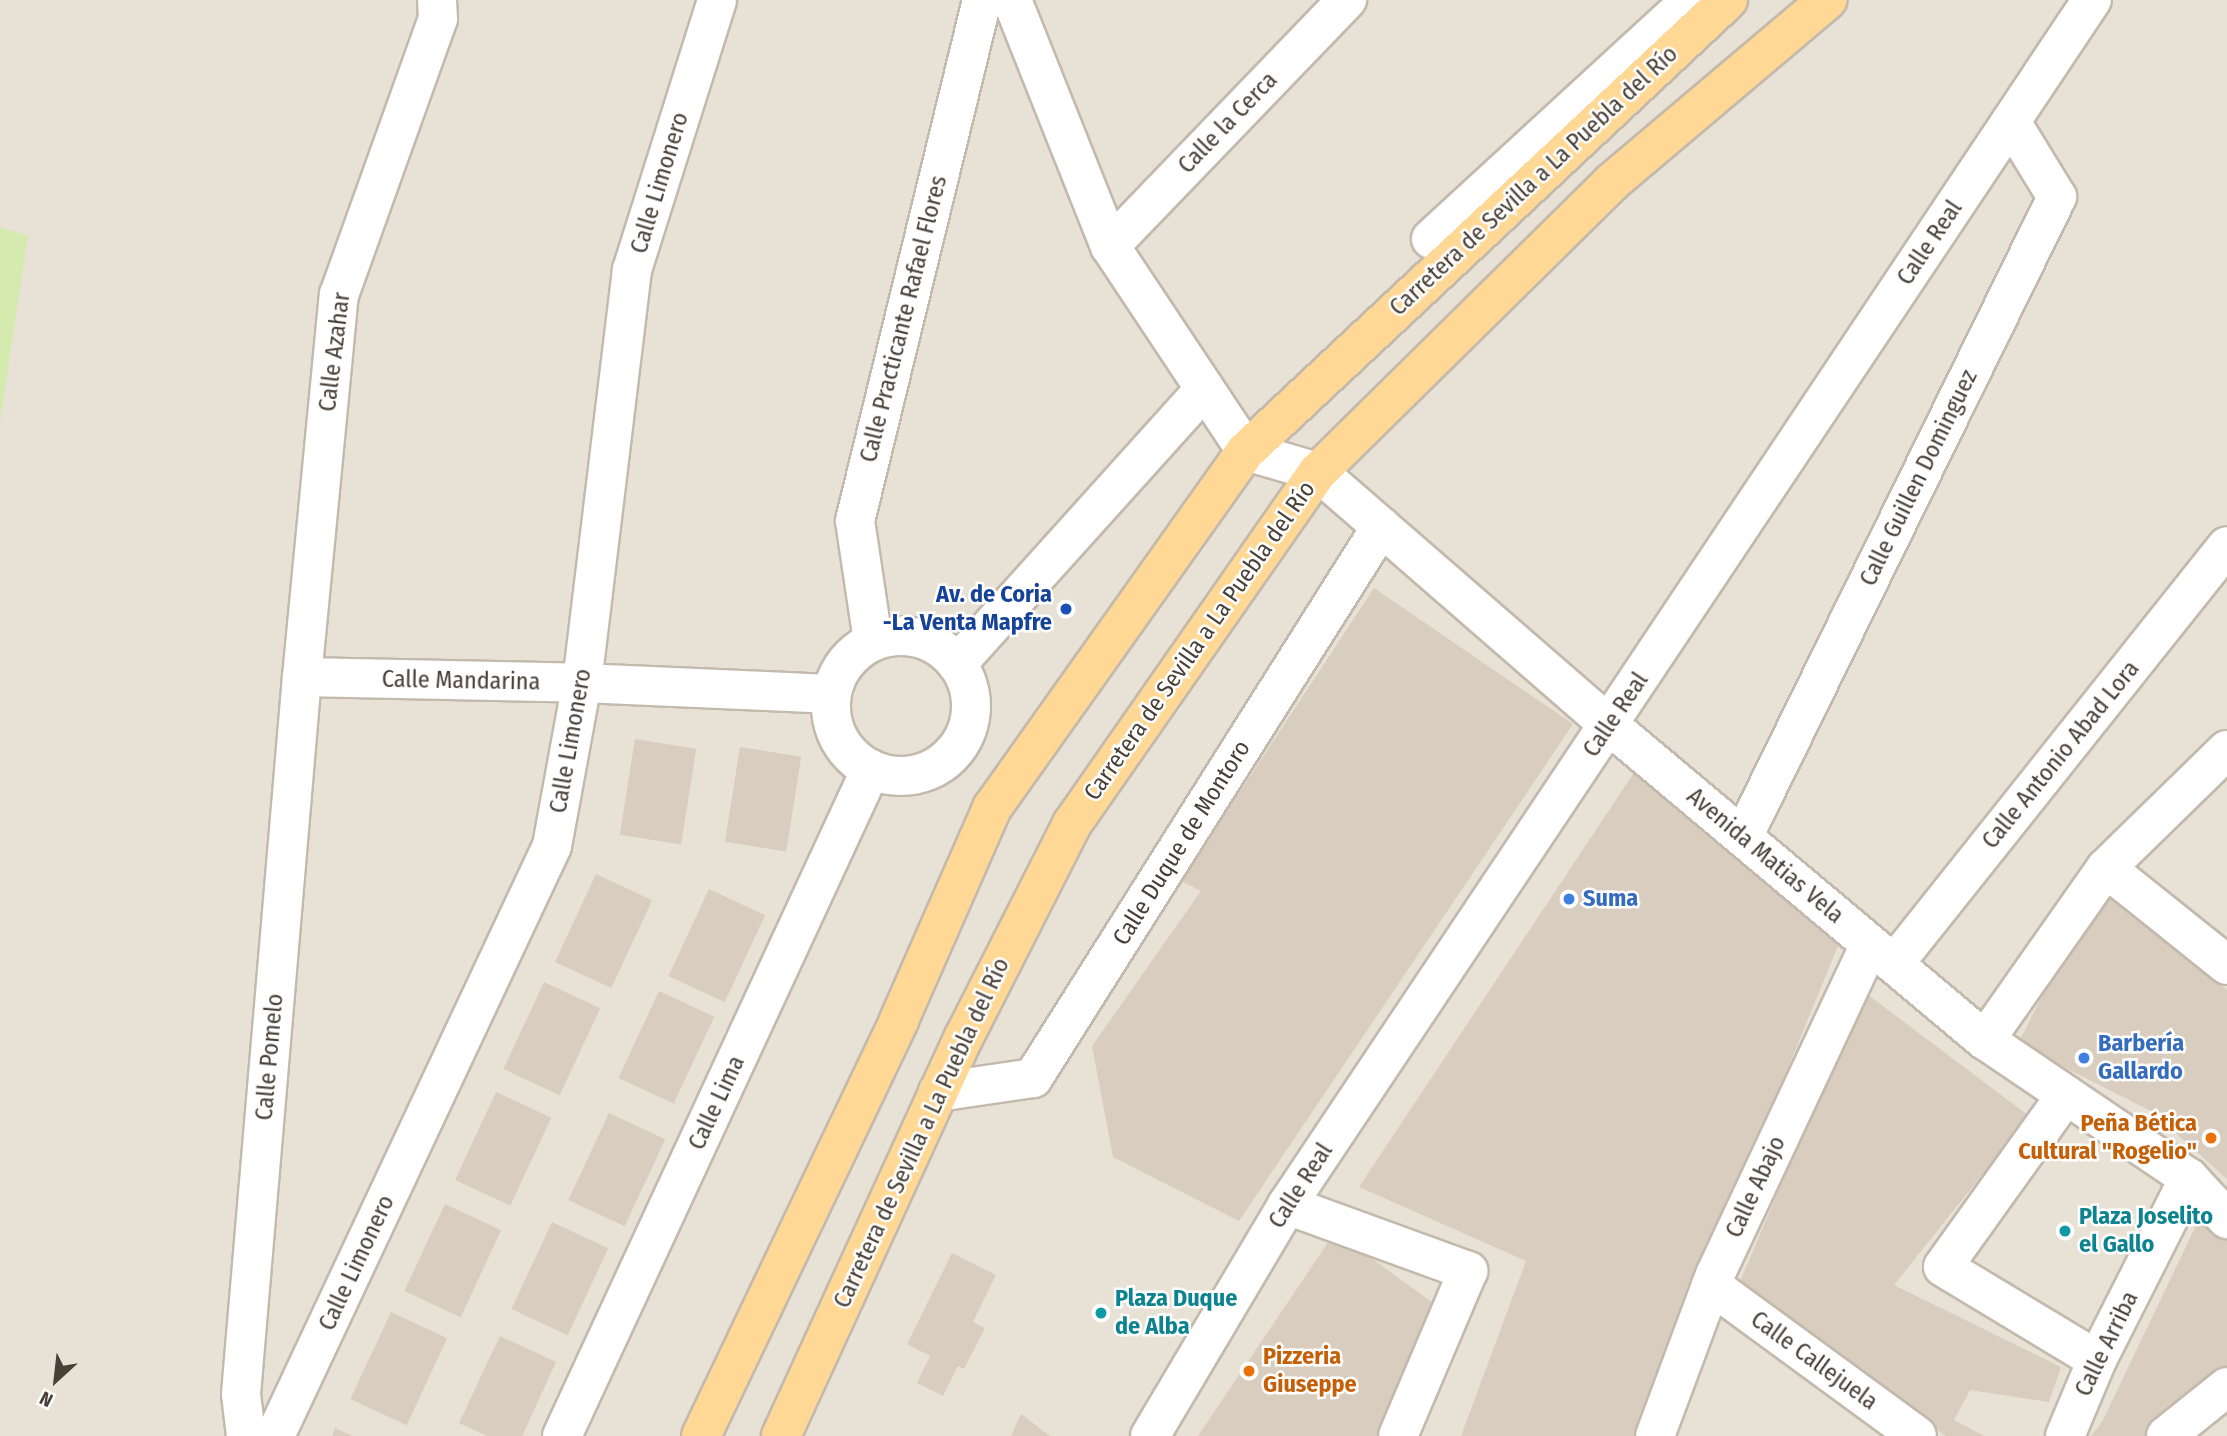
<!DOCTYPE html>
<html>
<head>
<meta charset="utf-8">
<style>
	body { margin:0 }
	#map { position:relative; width:2227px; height:1436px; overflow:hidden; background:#f4efe7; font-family:"Fira Sans Condensed",sans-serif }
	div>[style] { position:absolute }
	.residential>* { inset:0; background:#e8e1d5; transform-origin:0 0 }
	.green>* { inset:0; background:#d4eaaf }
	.building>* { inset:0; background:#d9cdbf; transform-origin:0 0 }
	.roads { filter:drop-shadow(2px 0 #c3b9ac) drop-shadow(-2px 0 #c3b9ac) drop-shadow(0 2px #c3b9ac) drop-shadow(0 -2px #c3b9ac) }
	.minor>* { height:38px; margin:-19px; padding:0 19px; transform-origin:19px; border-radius:19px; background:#fff }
	.minor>.ring { margin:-19px; padding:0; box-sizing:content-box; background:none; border:38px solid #fff; border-radius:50% }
	.major>* { height:38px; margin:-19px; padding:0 19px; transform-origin:19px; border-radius:19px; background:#ffd895 }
	.dots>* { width:19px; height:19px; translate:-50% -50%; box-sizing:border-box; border:4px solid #fff; border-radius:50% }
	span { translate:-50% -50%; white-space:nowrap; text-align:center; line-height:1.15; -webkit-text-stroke:5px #fff; paint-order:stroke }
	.street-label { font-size:24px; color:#483f36 }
	.transit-label { font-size:24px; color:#164399; font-weight:700 }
	.right { translate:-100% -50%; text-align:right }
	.shop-label { font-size:24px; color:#366cbe; font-weight:700 }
	.left { translate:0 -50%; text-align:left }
	.food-label { font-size:24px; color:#c56008; font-weight:700 }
	.culture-label { font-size:24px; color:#0d838f; font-weight:700 }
	.north { position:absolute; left:21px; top:1345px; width:70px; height:70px; -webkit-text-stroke:5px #fff; paint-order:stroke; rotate:207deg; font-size:19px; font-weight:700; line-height:28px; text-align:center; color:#483f36 }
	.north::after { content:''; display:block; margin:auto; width:24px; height:32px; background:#483f36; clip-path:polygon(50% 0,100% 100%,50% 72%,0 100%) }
</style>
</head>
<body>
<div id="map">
	<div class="residential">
		<div style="left:0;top:0;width:2227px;height:1436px"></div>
	</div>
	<div class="green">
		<div style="clip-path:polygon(0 228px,28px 235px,0 422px)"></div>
	</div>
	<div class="building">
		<div style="clip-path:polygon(1374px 588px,1573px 724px,1239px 1221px,1113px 1157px,1092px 1046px,1201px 891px,1181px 881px)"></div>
		<div style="left:635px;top:739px;width:62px;height:97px;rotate:9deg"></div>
		<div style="left:740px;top:747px;width:62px;height:96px;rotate:9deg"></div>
		<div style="clip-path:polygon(1639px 765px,1840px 941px,1637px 1436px,1461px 1436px,1526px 1261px,1359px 1187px)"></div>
		<div style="left:596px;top:874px;width:62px;height:97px;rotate:25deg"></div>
		<div style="left:709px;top:889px;width:62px;height:96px;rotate:25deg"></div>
		<div style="clip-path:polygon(2114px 893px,2227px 990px,2227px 1179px,2151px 1111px,2018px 1044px,2067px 946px)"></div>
		<div style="left:544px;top:982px;width:62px;height:96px;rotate:25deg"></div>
		<div style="left:659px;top:991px;width:61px;height:96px;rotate:25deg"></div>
		<div style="clip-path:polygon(1863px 991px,2029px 1116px,1894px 1285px,2061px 1367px,2049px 1402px,1970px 1390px,1954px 1420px,1984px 1436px,1946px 1436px,1739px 1284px)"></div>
		<div style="left:496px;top:1092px;width:61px;height:97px;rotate:25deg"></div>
		<div style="left:609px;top:1113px;width:62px;height:96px;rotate:25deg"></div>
		<div style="left:445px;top:1204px;width:62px;height:96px;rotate:25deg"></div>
		<div style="clip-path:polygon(2203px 1211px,2227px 1235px,2227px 1380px,2158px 1436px,2091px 1436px,2102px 1422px)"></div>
		<div style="left:552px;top:1222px;width:62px;height:96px;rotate:25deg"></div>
		<div style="clip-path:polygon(1335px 1232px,1436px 1305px,1376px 1436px,1198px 1436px)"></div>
		<div style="clip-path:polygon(952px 1253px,996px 1275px,973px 1322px,985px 1328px,964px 1369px,958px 1366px,943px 1396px,917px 1383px,930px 1356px,907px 1344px)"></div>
		<div style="left:391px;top:1312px;width:62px;height:96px;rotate:25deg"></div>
		<div style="clip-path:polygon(500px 1336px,556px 1362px,522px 1436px,487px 1436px,459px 1423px)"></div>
		<div style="clip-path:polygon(1021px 1414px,1050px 1436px,1011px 1436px)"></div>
		<div style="clip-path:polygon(335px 1428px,352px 1436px,332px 1436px)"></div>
	</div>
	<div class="roads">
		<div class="minor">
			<div style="left:1012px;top:0;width:265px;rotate:68.3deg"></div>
			<div style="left:1110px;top:246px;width:246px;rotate:56.4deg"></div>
			<div style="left:1246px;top:451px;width:75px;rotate:16.3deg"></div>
			<div style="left:1318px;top:472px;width:386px;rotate:41deg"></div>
			<div style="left:1609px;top:725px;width:491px;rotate:40deg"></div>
			<div style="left:1985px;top:1040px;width:246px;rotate:34.1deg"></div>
			<div style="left:2189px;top:1178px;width:56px;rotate:47.2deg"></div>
			<div style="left:1431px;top:239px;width:353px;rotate:-42.6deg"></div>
			<div style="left:1110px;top:246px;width:342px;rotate:-46.1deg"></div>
			<div class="ring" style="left:831px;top:636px;width:102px;height:102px"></div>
			<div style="left:873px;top:641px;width:121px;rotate:-98.5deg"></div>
			<div style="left:855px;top:521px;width:536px;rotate:-76.3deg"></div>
			<div style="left:957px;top:664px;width:370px;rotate:-48deg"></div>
			<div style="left:302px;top:677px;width:280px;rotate:1.2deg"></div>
			<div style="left:582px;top:683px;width:249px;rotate:2.5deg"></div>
			<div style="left:1743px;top:837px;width:713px;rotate:-63.87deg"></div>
			<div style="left:2057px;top:197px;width:88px;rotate:-121.5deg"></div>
			<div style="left:2106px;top:868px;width:155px;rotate:38.7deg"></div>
			<div style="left:1894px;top:964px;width:534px;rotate:-51.46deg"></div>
			<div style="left:1985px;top:1040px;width:210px;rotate:-54.9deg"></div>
			<div style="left:2106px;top:868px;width:169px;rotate:-44.3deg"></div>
			<div style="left:938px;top:1092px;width:96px;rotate:-8.4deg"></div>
			<div style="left:1033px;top:1078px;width:652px;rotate:-57.72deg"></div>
			<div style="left:2066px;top:1095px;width:211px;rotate:125.6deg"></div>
			<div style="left:1943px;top:1267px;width:180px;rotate:31.1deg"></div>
			<div style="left:1287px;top:1205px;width:193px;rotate:20deg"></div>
			<div style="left:1468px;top:1271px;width:179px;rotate:113deg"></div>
			<div style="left:1711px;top:1285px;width:255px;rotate:36.2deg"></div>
			<div style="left:246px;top:1436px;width:42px;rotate:-96.8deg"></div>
			<div style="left:241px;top:1394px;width:720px;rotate:-85.14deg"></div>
			<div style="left:302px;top:677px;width:384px;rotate:-84.5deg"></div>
			<div style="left:339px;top:295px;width:293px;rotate:-70.3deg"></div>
			<div style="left:438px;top:19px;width:19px;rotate:-93deg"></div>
			<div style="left:275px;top:1436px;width:652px;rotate:-64.85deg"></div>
			<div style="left:552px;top:846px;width:166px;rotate:-79.6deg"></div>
			<div style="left:582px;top:683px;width:416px;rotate:-83.1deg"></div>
			<div style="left:632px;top:270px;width:283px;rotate:-72.5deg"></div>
			<div style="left:562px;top:1436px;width:735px;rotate:-65.14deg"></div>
			<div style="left:1150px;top:1436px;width:269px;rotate:-59.3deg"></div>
			<div style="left:1287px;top:1205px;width:1449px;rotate:-56.26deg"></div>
			<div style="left:1655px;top:1436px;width:172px;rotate:-69.6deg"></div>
			<div style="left:1715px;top:1275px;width:365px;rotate:-64.9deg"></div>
			<div style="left:2065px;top:1436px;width:82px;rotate:-67.2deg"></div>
			<div style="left:2097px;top:1360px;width:204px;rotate:-63.2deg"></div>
			<div style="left:2166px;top:1436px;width:78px;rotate:-38.8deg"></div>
		</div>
		<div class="major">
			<div style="left:701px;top:1436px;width:461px;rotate:-64.5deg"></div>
			<div style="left:899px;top:1020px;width:232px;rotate:-66.3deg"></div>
			<div style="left:992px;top:808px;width:438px;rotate:-54.6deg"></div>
			<div style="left:1246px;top:451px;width:660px;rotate:-43.1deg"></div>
			<div style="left:781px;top:1436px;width:439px;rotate:-65.4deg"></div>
			<div style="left:964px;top:1037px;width:239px;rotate:-63.1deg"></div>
			<div style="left:1072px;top:824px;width:429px;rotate:-55.1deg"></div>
			<div style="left:1318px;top:472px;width:413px;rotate:-44.6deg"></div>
			<div style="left:1612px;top:182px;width:282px;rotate:-40.2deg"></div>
		</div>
	</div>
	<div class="dots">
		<div style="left:1066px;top:609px;background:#1a4fb4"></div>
		<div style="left:1569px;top:899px;background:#3f7fe0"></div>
		<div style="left:2084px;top:1058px;background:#3f7fe0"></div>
		<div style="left:2211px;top:1138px;background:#e8710a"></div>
		<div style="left:2065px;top:1231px;background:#0f9aa8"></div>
		<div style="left:1101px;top:1313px;background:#0f9aa8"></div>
		<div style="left:1249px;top:1371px;background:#e8710a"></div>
	</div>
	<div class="street-label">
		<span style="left:1228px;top:123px;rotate:-46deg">Calle la Cerca</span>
		<span style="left:1534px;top:181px;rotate:-43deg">Carretera de Sevilla a La Puebla del Río</span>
		<span style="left:660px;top:183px;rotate:-73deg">Calle Limonero</span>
		<span style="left:1930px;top:243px;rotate:-56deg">Calle Real</span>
		<span style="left:904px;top:319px;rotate:-76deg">Calle Practicante Rafael Flores</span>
		<span style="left:335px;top:352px;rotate:-83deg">Calle Azahar</span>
		<span style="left:1919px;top:478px;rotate:-64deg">Calle Guillen Dominguez</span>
		<span style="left:1200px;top:641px;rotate:-55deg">Carretera de Sevilla a La Puebla del Río</span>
		<span style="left:461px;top:681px;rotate:1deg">Calle Mandarina</span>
		<span style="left:1616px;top:715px;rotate:-56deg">Calle Real</span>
		<span style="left:571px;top:741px;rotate:-80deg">Calle Limonero</span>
		<span style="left:2061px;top:755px;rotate:-51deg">Calle Antonio Abad Lora</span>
		<span style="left:1182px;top:843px;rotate:-58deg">Calle Duque de Montoro</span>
		<span style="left:1765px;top:856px;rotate:40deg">Avenida Matias Vela</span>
		<span style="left:270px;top:1057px;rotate:-85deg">Calle Pomelo</span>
		<span style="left:717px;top:1103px;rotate:-65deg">Calle Lima</span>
		<span style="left:922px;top:1133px;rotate:-65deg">Carretera de Sevilla a La Puebla del Río</span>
		<span style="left:1301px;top:1186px;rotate:-57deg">Calle Real</span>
		<span style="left:1756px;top:1187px;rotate:-65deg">Calle Abajo</span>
		<span style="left:357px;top:1263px;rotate:-65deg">Calle Limonero</span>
		<span style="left:2107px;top:1344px;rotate:-64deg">Calle Arriba</span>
		<span style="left:1814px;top:1361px;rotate:36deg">Calle Callejuela</span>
	</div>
	<div class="transit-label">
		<span class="right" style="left:1052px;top:609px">Av. de Coria<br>-La Venta Mapfre</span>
	</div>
	<div class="shop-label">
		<span class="left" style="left:1583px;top:899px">Suma</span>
		<span class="left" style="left:2098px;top:1058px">Barbería<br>Gallardo</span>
	</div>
	<div class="food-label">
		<span class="right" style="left:2197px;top:1138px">Peña Bética<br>Cultural "Rogelio"</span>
		<span class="left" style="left:1263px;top:1371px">Pizzeria<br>Giuseppe</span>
	</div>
	<div class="culture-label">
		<span class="left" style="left:2079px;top:1231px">Plaza Joselito<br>el Gallo</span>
		<span class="left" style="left:1115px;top:1313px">Plaza Duque<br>de Alba</span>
	</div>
	<div class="north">N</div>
</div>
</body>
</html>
